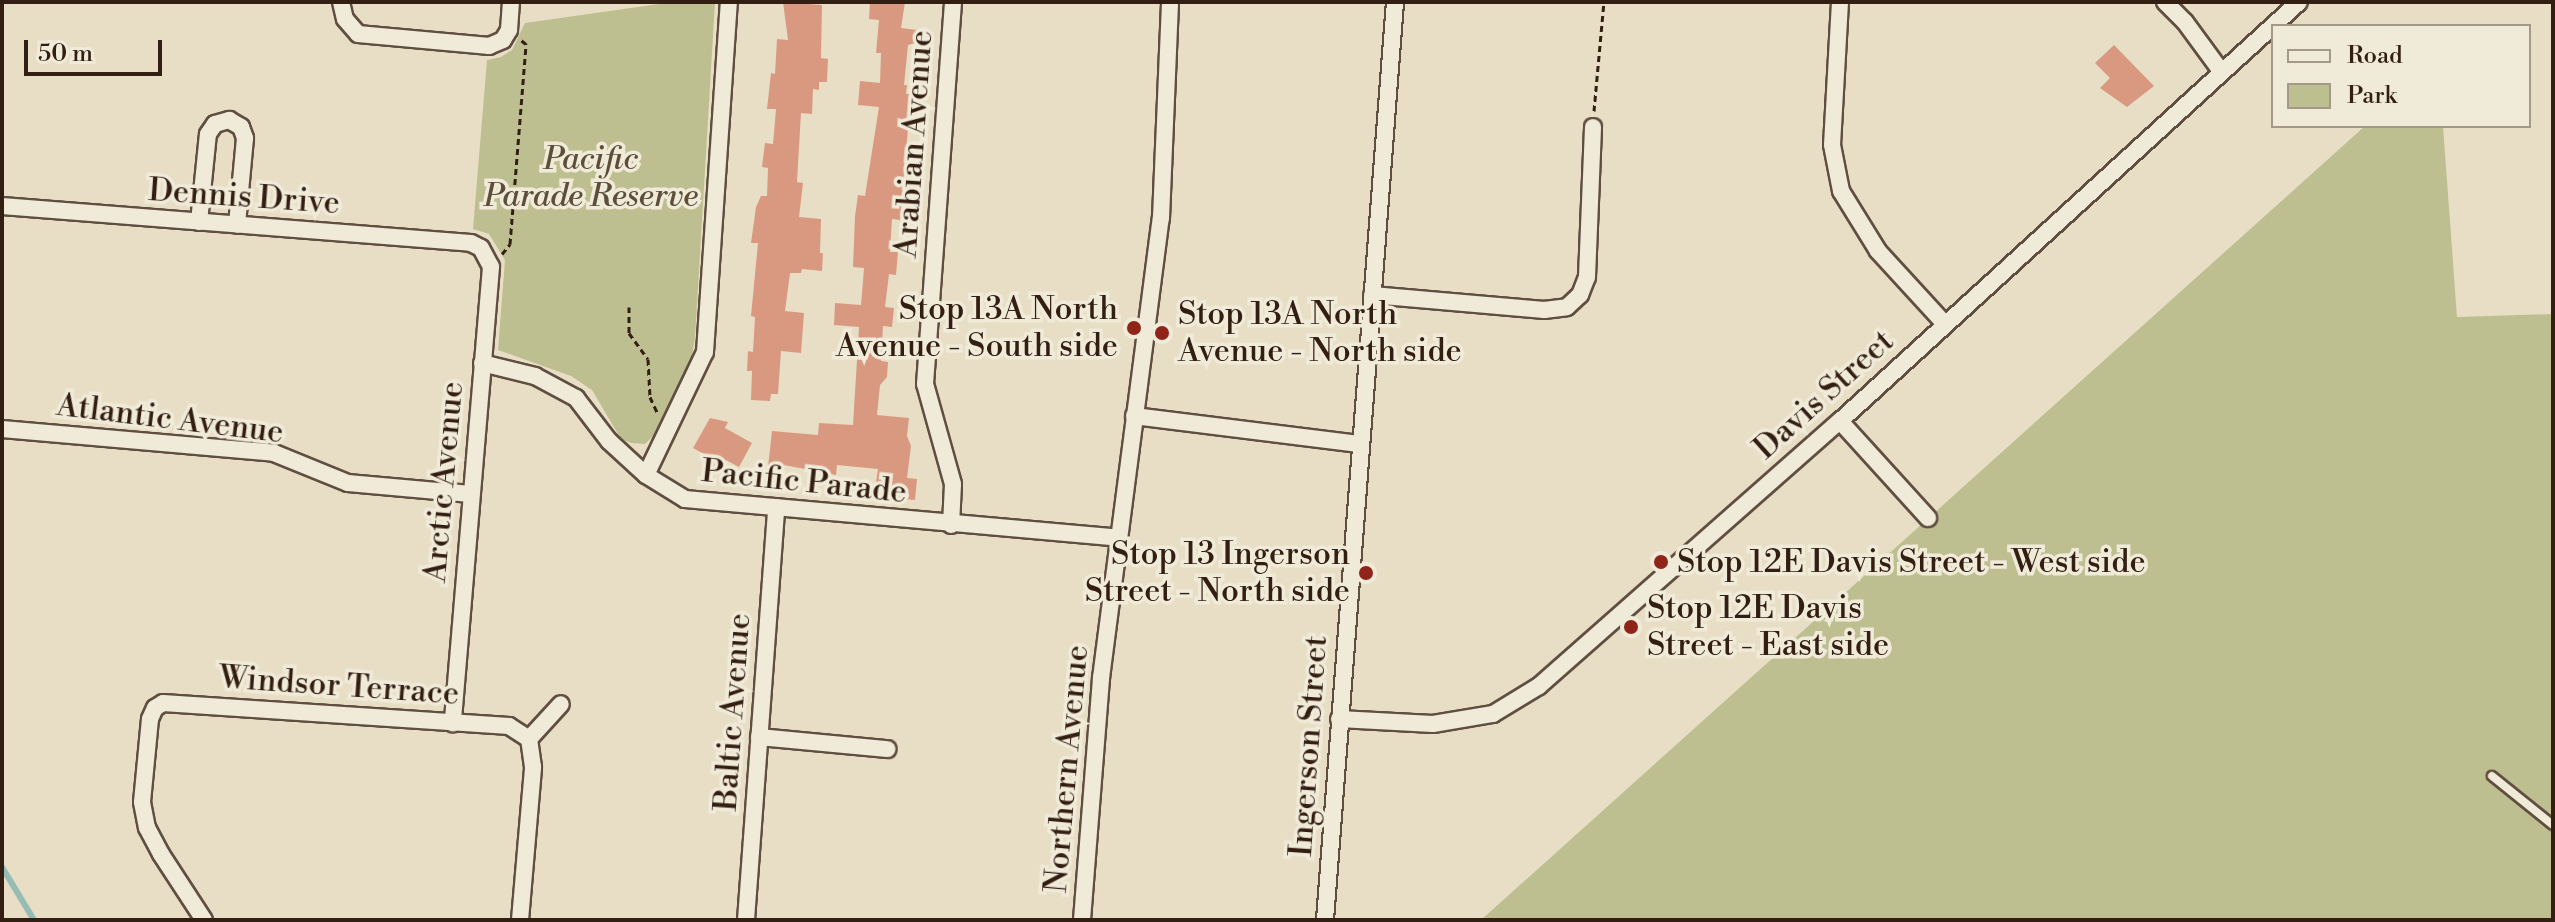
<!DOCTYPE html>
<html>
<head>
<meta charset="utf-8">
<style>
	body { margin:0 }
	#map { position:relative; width:2555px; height:922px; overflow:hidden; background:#e8dec5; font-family:"Libre Bodoni",serif }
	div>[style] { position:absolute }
	.green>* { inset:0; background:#bdbf90 }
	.stream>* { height:6px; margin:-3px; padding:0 3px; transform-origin:3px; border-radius:3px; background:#97bcb4 }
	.building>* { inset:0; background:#d99980 }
	.path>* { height:3px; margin-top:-1.5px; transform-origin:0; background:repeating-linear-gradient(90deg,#331e13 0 6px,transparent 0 10px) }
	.roads { filter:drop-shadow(2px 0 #604e40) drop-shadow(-2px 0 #604e40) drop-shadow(0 2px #604e40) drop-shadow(0 -2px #604e40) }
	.service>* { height:8px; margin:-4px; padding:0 4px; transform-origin:4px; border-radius:4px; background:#f0ead9 }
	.minor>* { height:16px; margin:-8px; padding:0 8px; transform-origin:8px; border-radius:8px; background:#f0ead9 }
	.dots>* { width:22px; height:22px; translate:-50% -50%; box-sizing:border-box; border:4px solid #f0ead9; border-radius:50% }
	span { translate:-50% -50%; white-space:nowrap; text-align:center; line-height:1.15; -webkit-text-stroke:7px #f0ead9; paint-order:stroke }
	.street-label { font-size:32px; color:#331e13 }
	.park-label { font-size:32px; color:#5c4e38; font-style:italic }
	.poi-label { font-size:32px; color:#331e13 }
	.right { translate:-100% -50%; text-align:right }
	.left { translate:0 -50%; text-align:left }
	.frame { position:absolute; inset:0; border:4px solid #331e13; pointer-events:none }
	.legend { position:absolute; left:2271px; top:24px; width:260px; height:104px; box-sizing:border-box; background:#f0ead9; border:2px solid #a4988a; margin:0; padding:10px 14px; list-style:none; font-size:24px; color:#331e13 }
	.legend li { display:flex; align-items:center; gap:16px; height:40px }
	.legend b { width:40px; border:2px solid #a4988a }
	.scale { position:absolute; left:24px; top:40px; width:138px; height:36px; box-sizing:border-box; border:4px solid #331e13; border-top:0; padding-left:10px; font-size:24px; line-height:28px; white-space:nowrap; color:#331e13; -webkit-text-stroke:6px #f0ead9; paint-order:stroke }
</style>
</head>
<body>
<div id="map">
	<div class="green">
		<div style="clip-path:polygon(673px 2px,715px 2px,695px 338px,689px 372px,656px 433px,645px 444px,631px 443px,621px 439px,592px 390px,571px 376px,498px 350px,505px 260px,489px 234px,473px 229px,487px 60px,501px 57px,512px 50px,525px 23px)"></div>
		<div style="clip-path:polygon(2365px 126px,2443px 126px,2457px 317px,2553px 314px,2553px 920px,1481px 920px)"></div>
	</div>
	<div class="stream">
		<div style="left:2px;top:867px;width:62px;rotate:58.9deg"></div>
	</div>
	<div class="building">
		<div style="clip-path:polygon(783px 2px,822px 5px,821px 58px,828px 59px,827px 82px,819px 82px,819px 90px,813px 89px,812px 114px,801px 113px,797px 182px,803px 183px,799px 217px,821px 219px,820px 253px,823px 253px,822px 271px,802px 269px,801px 273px,790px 273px,785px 311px,804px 313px,801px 353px,781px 351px,778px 394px,771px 394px,770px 401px,751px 400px,752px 371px,747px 371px,748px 351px,753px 352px,755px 317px,751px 316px,758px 243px,751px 243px,756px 207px,761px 196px,767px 196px,768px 168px,762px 167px,765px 143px,773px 144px,776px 109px,767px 109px,771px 73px,775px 74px,777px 39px,788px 40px)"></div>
		<div style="clip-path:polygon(870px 2px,905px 2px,901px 28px,917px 30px,915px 43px,908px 45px,904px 85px,907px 85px,906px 94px,911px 94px,900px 220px,892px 219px,890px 252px,898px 252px,896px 275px,889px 274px,885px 307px,894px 308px,892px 327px,883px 326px,881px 361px,888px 362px,887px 377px,880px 385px,877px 415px,909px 418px,907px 436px,911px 446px,907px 478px,917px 479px,915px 500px,874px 496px,878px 469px,837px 465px,836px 475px,784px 465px,783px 470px,768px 467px,772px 431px,818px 435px,819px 423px,853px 425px,859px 327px,834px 325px,835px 303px,861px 305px,864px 268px,853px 267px,855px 216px,858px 195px,865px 196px,879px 107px,858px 105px,860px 81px,880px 83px,881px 53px,876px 53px,879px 20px,869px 19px)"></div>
		<div style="clip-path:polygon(2114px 45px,2154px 86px,2127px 107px,2100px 88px,2110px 78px,2095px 63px)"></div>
		<div style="clip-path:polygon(710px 418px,728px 422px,725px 428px,752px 443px,739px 467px,726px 460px,721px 471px,702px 460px,704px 454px,693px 448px)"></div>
	</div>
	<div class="path">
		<div style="left:1594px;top:111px;width:109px;rotate:-84.8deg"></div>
		<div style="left:502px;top:254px;width:13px;rotate:-51deg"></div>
		<div style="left:510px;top:244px;width:201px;rotate:-85.4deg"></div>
		<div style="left:526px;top:44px;width:6px;rotate:-141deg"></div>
		<div style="left:629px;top:307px;width:26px;rotate:90deg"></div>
		<div style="left:629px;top:333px;width:32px;rotate:54deg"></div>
		<div style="left:648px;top:359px;width:38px;rotate:87deg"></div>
		<div style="left:650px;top:397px;width:17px;rotate:65deg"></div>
	</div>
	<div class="roads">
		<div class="service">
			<div style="left:2492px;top:776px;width:78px;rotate:38.8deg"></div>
		</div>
		<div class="minor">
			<div style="left:341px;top:2px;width:17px;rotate:77deg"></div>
			<div style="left:345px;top:19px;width:20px;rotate:49deg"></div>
			<div style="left:358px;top:34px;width:132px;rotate:5.2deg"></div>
			<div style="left:489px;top:46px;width:15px;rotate:-23deg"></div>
			<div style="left:503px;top:40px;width:12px;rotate:-59deg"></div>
			<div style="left:509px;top:30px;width:28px;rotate:-86deg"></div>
			<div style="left:1840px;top:2px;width:143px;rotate:93.2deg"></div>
			<div style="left:1832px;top:145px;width:47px;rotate:78.9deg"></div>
			<div style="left:1841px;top:191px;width:70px;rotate:58.3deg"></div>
			<div style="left:1878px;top:251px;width:98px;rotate:47.5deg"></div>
			<div style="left:2165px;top:2px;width:28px;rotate:45deg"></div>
			<div style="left:2185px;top:22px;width:61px;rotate:53.7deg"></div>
			<div style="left:2px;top:206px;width:470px;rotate:4.5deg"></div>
			<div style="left:471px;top:243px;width:11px;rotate:27deg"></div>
			<div style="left:481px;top:248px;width:21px;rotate:62deg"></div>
			<div style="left:491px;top:267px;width:458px;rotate:94.8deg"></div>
			<div style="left:199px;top:222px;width:88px;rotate:-84.2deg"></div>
			<div style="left:208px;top:134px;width:12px;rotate:-55deg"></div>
			<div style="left:215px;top:124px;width:15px;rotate:-16deg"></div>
			<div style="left:229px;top:120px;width:14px;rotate:30deg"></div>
			<div style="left:241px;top:127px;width:12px;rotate:70deg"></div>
			<div style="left:245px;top:138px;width:87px;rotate:95.3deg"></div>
			<div style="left:1372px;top:295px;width:173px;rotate:5deg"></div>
			<div style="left:1544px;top:310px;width:23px;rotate:-7deg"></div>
			<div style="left:1567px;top:307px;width:18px;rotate:-43deg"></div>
			<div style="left:1580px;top:295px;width:19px;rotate:-69deg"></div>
			<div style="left:1587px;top:277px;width:150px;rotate:-87.7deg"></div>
			<div style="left:482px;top:363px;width:55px;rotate:13.8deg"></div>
			<div style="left:535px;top:376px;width:47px;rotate:28.2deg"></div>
			<div style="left:576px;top:398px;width:54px;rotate:52.5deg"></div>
			<div style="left:609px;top:441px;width:50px;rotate:42.6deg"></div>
			<div style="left:646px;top:475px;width:46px;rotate:31.6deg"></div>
			<div style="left:685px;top:499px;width:436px;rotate:5.1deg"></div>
			<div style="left:1134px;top:416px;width:227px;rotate:7.1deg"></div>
			<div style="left:1840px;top:421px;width:131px;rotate:47.8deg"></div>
			<div style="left:2px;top:429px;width:273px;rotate:5deg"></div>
			<div style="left:274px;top:453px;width:80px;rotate:22.1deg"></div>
			<div style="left:348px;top:483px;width:123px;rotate:5.1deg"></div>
			<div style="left:646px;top:475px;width:136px;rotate:-64.4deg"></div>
			<div style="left:705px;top:352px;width:351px;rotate:-86.1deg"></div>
			<div style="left:951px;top:525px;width:41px;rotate:-87.2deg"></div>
			<div style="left:953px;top:484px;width:104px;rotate:-105.6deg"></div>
			<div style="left:925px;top:384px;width:383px;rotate:-85.8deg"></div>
			<div style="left:1339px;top:719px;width:94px;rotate:3deg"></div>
			<div style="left:1433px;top:724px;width:61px;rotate:-9.5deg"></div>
			<div style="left:1493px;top:714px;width:54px;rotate:-31.3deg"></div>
			<div style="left:1539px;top:686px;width:401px;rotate:-41.4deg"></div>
			<div style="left:1840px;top:421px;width:621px;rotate:-42.39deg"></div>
			<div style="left:759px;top:737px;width:129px;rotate:5.4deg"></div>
			<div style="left:529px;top:739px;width:47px;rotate:-47.6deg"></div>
			<div style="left:204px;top:920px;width:79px;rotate:-123.1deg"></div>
			<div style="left:161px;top:854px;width:30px;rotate:-118deg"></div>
			<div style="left:147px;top:828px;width:26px;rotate:-101deg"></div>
			<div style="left:142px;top:802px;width:83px;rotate:-84.5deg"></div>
			<div style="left:150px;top:719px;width:12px;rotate:-66deg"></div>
			<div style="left:155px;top:708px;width:9px;rotate:-32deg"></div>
			<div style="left:163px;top:703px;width:347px;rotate:3.8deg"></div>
			<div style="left:509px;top:726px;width:24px;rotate:33deg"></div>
			<div style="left:520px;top:920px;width:154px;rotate:-85.1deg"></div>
			<div style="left:533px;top:767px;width:28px;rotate:-98deg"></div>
			<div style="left:746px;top:920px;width:414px;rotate:-85.8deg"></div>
			<div style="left:1082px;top:920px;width:243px;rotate:-85.5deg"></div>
			<div style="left:1101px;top:678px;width:464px;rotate:-82.6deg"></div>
			<div style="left:1161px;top:218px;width:216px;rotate:-87.6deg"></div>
			<div style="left:1325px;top:920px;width:921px;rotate:-85.64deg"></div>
		</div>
	</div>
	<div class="dots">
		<div style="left:1134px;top:328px;background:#8f2418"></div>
		<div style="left:1162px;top:333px;background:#8f2418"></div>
		<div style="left:1661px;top:562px;background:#8f2418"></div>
		<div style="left:1366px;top:573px;background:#8f2418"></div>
		<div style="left:1631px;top:627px;background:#8f2418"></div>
	</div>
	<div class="street-label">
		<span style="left:914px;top:144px;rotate:-86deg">Arabian Avenue</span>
		<span style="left:244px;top:197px;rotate:4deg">Dennis Drive</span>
		<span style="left:1824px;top:395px;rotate:-42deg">Davis Street</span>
		<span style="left:170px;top:419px;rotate:7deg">Atlantic Avenue</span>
		<span style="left:444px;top:482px;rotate:-85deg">Arctic Avenue</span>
		<span style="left:804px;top:482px;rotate:6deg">Pacific Parade</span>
		<span style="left:339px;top:686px;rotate:4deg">Windsor Terrace</span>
		<span style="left:733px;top:712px;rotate:-86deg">Baltic Avenue</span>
		<span style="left:1309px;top:746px;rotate:-86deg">Ingerson Street</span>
		<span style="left:1067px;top:769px;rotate:-85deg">Northern Avenue</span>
	</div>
	<div class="park-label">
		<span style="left:591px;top:178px">Pacific<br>Parade Reserve</span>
	</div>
	<div class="poi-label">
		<span class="right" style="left:1118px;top:328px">Stop 13A North<br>Avenue - South side</span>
		<span class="left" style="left:1178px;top:333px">Stop 13A North<br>Avenue - North side</span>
		<span class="right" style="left:1350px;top:573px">Stop 13 Ingerson<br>Street - North side</span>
		<span class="left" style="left:1677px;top:562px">Stop 12E Davis Street - West side</span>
		<span class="left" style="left:1647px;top:627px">Stop 12E Davis<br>Street - East side</span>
	</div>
	<div class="frame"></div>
	<ul class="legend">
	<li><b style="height:10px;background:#f0ead9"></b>Road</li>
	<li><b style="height:22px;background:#bdbf90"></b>Park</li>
	</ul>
	<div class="scale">50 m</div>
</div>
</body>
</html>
